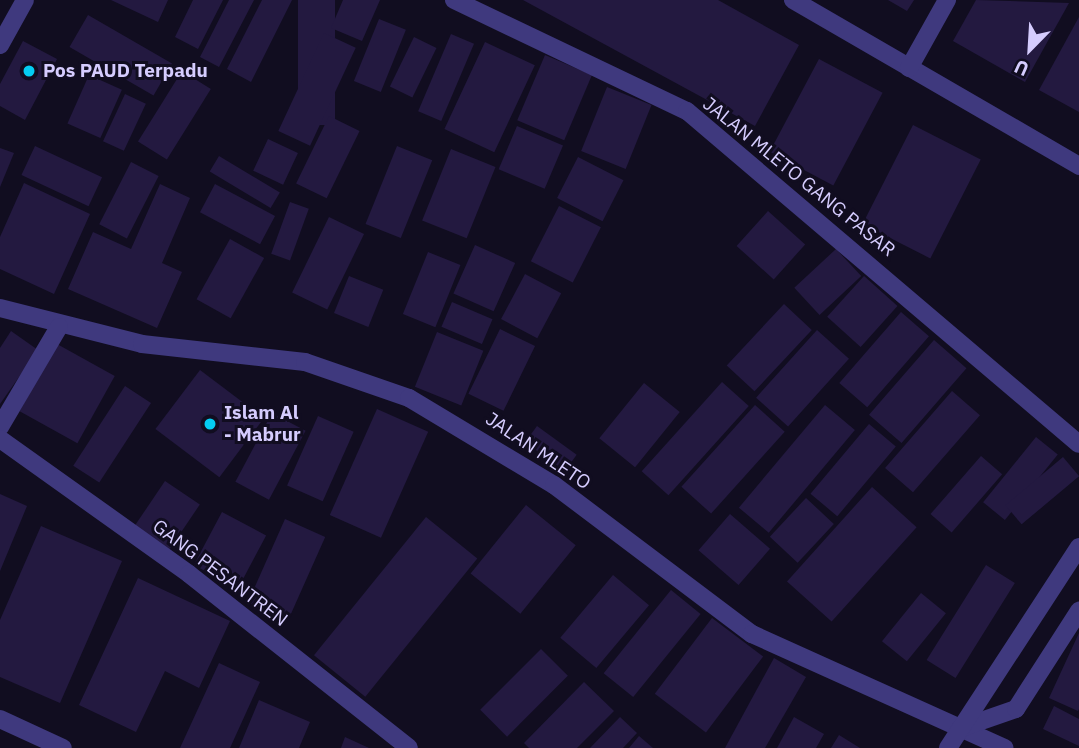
<!DOCTYPE html>
<html>
<head>
<meta charset="utf-8">
<style>
	body { margin:0 }
	#map { position:relative; width:1079px; height:748px; overflow:hidden; background:#110d20; font-family:"IBM Plex Sans",sans-serif }
	div>[style] { position:absolute }
	.building>* { inset:0; background:#231940; transform-origin:0 0 }
	.minor>* { height:18px; margin:-9px; padding:0 9px; transform-origin:9px; border-radius:9px; background:#3f397e }
	.dots>* { width:19px; height:19px; translate:-50% -50%; box-sizing:border-box; border:4px solid #110d20; border-radius:50% }
	span { translate:-50% -50%; white-space:nowrap; text-align:center; line-height:1.15; -webkit-text-stroke:6px #110d20; paint-order:stroke }
	.poi-label { font-size:19px; color:#d5ccfe; font-weight:700 }
	.left { translate:0 -50%; text-align:left }
	.street-label { font-size:19px; color:#d5ccfe }
	.north { position:absolute; left:995px; top:14px; width:70px; height:70px; -webkit-text-stroke:5px #110d20; paint-order:stroke; rotate:204deg; font-size:19px; font-weight:700; line-height:28px; text-align:center; color:#d5ccfe }
	.north::after { content:''; display:block; margin:auto; width:24px; height:32px; background:#d5ccfe; clip-path:polygon(50% 0,100% 100%,50% 72%,0 100%) }
</style>
</head>
<body>
<div id="map">
	<div class="building">
		<div style="clip-path:polygon(111px 0,168px 0,158px 22px)"></div>
		<div style="clip-path:polygon(193px 0,223px 0,198px 49px,175px 37px)"></div>
		<div style="clip-path:polygon(229px 0,254px 0,219px 67px,200px 57px)"></div>
		<div style="clip-path:polygon(262px 0,292px 0,251px 82px,227px 69px)"></div>
		<div style="left:298px;top:0;width:37px;height:125px"></div>
		<div style="clip-path:polygon(343px 0,380px 0,362px 41px,331px 28px)"></div>
		<div style="clip-path:polygon(523px 0,718px 0,799px 45px,755px 126px)"></div>
		<div style="clip-path:polygon(888px 0,914px 0,907px 11px)"></div>
		<div style="clip-path:polygon(976px 0,1069px 3px,1025px 82px,953px 41px)"></div>
		<div style="left:88px;top:15px;width:97px;height:37px;rotate:30deg"></div>
		<div style="clip-path:polygon(1079px 17px,1079px 112px,1039px 90px)"></div>
		<div style="left:379px;top:19px;width:29px;height:67px;rotate:22deg"></div>
		<div style="left:324px;top:33px;width:35px;height:108px;rotate:25deg"></div>
		<div style="left:451px;top:34px;width:25px;height:84px;rotate:23deg"></div>
		<div style="left:414px;top:37px;width:25px;height:55px;rotate:26deg"></div>
		<div style="clip-path:polygon(23px 41px,57px 59px,25px 120px,0 106px,0 84px)"></div>
		<div style="left:485px;top:42px;width:55px;height:96px;rotate:25deg"></div>
		<div style="left:545px;top:55px;width:51px;height:71px;rotate:23deg"></div>
		<div style="left:819px;top:59px;width:72px;height:105px;rotate:28deg"></div>
		<div style="left:182px;top:71px;width:34px;height:83px;rotate:32deg"></div>
		<div style="left:89px;top:75px;width:36px;height:53px;rotate:24deg"></div>
		<div style="left:607px;top:87px;width:48px;height:69px;rotate:22deg"></div>
		<div style="left:125px;top:94px;width:23px;height:52px;rotate:25deg"></div>
		<div style="left:329px;top:116px;width:34px;height:75px;rotate:26deg"></div>
		<div style="left:913px;top:125px;width:76px;height:111px;rotate:27deg"></div>
		<div style="left:517px;top:126px;width:50px;height:47px;rotate:23deg"></div>
		<div style="left:268px;top:139px;width:33px;height:35px;rotate:25deg"></div>
		<div style="left:35px;top:146px;width:74px;height:32px;rotate:25deg"></div>
		<div style="left:397px;top:146px;width:38px;height:84px;rotate:22deg"></div>
		<div style="clip-path:polygon(0 148px,14px 153px,0 187px)"></div>
		<div style="left:451px;top:149px;width:48px;height:77px;rotate:22deg"></div>
		<div style="left:219px;top:156px;width:71px;height:18px;rotate:31deg"></div>
		<div style="left:578px;top:157px;width:51px;height:46px;rotate:27deg"></div>
		<div style="left:131px;top:162px;width:31px;height:70px;rotate:27deg"></div>
		<div style="clip-path:polygon(24px 183px,90px 214px,54px 294px,0 269px,0 237px)"></div>
		<div style="clip-path:polygon(160px 184px,190px 198px,162px 263px,182px 272px,157px 328px,68px 289px,93px 232px,131px 249px)"></div>
		<div style="left:215px;top:184px;width:68px;height:32px;rotate:28deg"></div>
		<div style="left:290px;top:202px;width:20px;height:55px;rotate:20deg"></div>
		<div style="left:559px;top:206px;width:47px;height:62px;rotate:27deg"></div>
		<div style="left:768px;top:211px;width:50px;height:47px;rotate:42deg"></div>
		<div style="left:329px;top:217px;width:39px;height:84px;rotate:26deg"></div>
		<div style="left:230px;top:239px;width:39px;height:69px;rotate:29deg"></div>
		<div style="left:475px;top:245px;width:44px;height:53px;rotate:24deg"></div>
		<div style="left:836px;top:249px;width:37px;height:57px;rotate:47deg"></div>
		<div style="left:428px;top:252px;width:35px;height:67px;rotate:22deg"></div>
		<div style="left:525px;top:274px;width:41px;height:51px;rotate:28deg"></div>
		<div style="left:349px;top:276px;width:37px;height:40px;rotate:22deg"></div>
		<div style="left:864px;top:276px;width:45px;height:55px;rotate:42deg"></div>
		<div style="left:452px;top:302px;width:44px;height:27px;rotate:23deg"></div>
		<div style="left:784px;top:304px;width:38px;height:84px;rotate:43deg"></div>
		<div style="left:901px;top:312px;width:37px;height:94px;rotate:41deg"></div>
		<div style="left:500px;top:329px;width:39px;height:72px;rotate:26deg"></div>
		<div style="left:817px;top:330px;width:43px;height:91px;rotate:42deg"></div>
		<div style="clip-path:polygon(11px 331px,38px 350px,0 404px,0 348px)"></div>
		<div style="left:437px;top:332px;width:50px;height:59px;rotate:22deg"></div>
		<div style="left:934px;top:340px;width:43px;height:99px;rotate:41deg"></div>
		<div style="left:57px;top:344px;width:66px;height:77px;rotate:29deg"></div>
		<div style="left:200px;top:370px;width:80px;height:74px;rotate:37deg"></div>
		<div style="left:722px;top:382px;width:36px;height:120px;rotate:42deg"></div>
		<div style="left:644px;top:383px;width:46px;height:71px;rotate:39deg"></div>
		<div style="left:125px;top:386px;width:31px;height:95px;rotate:33deg"></div>
		<div style="left:952px;top:391px;width:37px;height:102px;rotate:41deg"></div>
		<div style="left:755px;top:405px;width:40px;height:110px;rotate:42deg"></div>
		<div style="left:825px;top:405px;width:39px;height:134px;rotate:40deg"></div>
		<div style="left:377px;top:409px;width:56px;height:116px;rotate:24deg"></div>
		<div style="left:272px;top:413px;width:38px;height:78px;rotate:28deg"></div>
		<div style="left:318px;top:416px;width:39px;height:76px;rotate:24deg"></div>
		<div style="left:869px;top:424px;width:35px;height:91px;rotate:40deg"></div>
		<div style="left:537px;top:426px;width:49px;height:20px;rotate:36deg"></div>
		<div style="left:1036px;top:437px;width:28px;height:84px;rotate:39deg"></div>
		<div style="left:981px;top:456px;width:28px;height:77px;rotate:41deg"></div>
		<div style="left:1063px;top:457px;width:25px;height:75px;rotate:50deg"></div>
		<div style="left:165px;top:481px;width:42px;height:55px;rotate:34deg"></div>
		<div style="left:872px;top:487px;width:60px;height:127px;rotate:42deg"></div>
		<div style="clip-path:polygon(0 494px,27px 506px,0 571px)"></div>
		<div style="left:806px;top:498px;width:38px;height:53px;rotate:43deg"></div>
		<div style="left:526px;top:505px;width:64px;height:88px;rotate:39deg"></div>
		<div style="left:222px;top:512px;width:50px;height:60px;rotate:28deg"></div>
		<div style="left:730px;top:514px;width:53px;height:48px;rotate:41deg"></div>
		<div style="left:426px;top:517px;width:66px;height:178px;rotate:39deg"></div>
		<div style="left:285px;top:519px;width:44px;height:91px;rotate:24deg"></div>
		<div style="clip-path:polygon(41px 526px,122px 561px,60px 703px,0 677px,0 620px)"></div>
		<div style="left:986px;top:565px;width:34px;height:112px;rotate:32deg"></div>
		<div style="left:613px;top:575px;width:47px;height:82px;rotate:40deg"></div>
		<div style="clip-path:polygon(138px 578px,230px 621px,199px 688px,165px 671px,136px 732px,79px 705px)"></div>
		<div style="left:671px;top:590px;width:38px;height:107px;rotate:39deg"></div>
		<div style="left:921px;top:593px;width:32px;height:62px;rotate:39deg"></div>
		<div style="left:712px;top:618px;width:64px;height:95px;rotate:37deg"></div>
		<div style="clip-path:polygon(1079px 633px,1079px 709px,1078px 711px,1049px 698px)"></div>
		<div style="left:541px;top:649px;width:38px;height:86px;rotate:45deg"></div>
		<div style="clip-path:polygon(774px 658px,806px 677px,765px 748px,725px 748px)"></div>
		<div style="clip-path:polygon(219px 663px,260px 682px,230px 748px,180px 748px)"></div>
		<div style="clip-path:polygon(584px 682px,614px 711px,577px 748px,529px 748px,524px 743px)"></div>
		<div style="clip-path:polygon(259px 700px,310px 722px,299px 748px,239px 748px)"></div>
		<div style="clip-path:polygon(1054px 706px,1079px 719px,1079px 746px,1043px 729px)"></div>
		<div style="clip-path:polygon(620px 717px,637px 733px,623px 748px,590px 748px)"></div>
		<div style="clip-path:polygon(794px 717px,824px 734px,816px 748px,777px 748px)"></div>
		<div style="clip-path:polygon(839px 735px,860px 748px,831px 748px)"></div>
		<div style="clip-path:polygon(639px 736px,653px 748px,629px 748px)"></div>
		<div style="clip-path:polygon(345px 737px,369px 748px,341px 748px)"></div>
	</div>
	<div class="minor">
		<div style="left:454px;top:0;width:258px;rotate:25.5deg"></div>
		<div style="left:687px;top:111px;width:514px;rotate:40.35deg"></div>
		<div style="left:793px;top:0;width:331px;rotate:30.1deg"></div>
		<div style="left:0;top:45px;width:51px;rotate:-60.9deg"></div>
		<div style="left:909px;top:68px;width:78px;rotate:-60.8deg"></div>
		<div style="left:0;top:308px;width:146px;rotate:14.2deg"></div>
		<div style="left:142px;top:344px;width:164px;rotate:6.3deg"></div>
		<div style="left:305px;top:362px;width:110px;rotate:19.1deg"></div>
		<div style="left:409px;top:398px;width:169px;rotate:31deg"></div>
		<div style="left:554px;top:485px;width:248px;rotate:37deg"></div>
		<div style="left:752px;top:634px;width:277px;rotate:24.3deg"></div>
		<div style="left:0;top:427px;width:116px;rotate:-59.5deg"></div>
		<div style="left:0;top:439px;width:232px;rotate:35.5deg"></div>
		<div style="left:189px;top:574px;width:280px;rotate:38.3deg"></div>
		<div style="left:0;top:719px;width:69px;rotate:24.7deg"></div>
		<div style="left:961px;top:728px;width:58px;rotate:-19.1deg"></div>
		<div style="left:1016px;top:709px;width:117px;rotate:-57.3deg"></div>
		<div style="left:948px;top:748px;width:240px;rotate:-56.9deg"></div>
	</div>
	<div class="dots">
		<div style="left:29px;top:71px;background:#04cdf2"></div>
		<div style="left:210px;top:424px;background:#04cdf2"></div>
	</div>
	<div class="poi-label">
		<span class="left" style="left:43px;top:71px">Pos PAUD Terpadu</span>
		<span class="left" style="left:224px;top:424px">Islam Al<br>- Mabrur</span>
	</div>
	<div class="street-label">
		<span style="left:799px;top:177px;rotate:39deg">JALAN MLETO GANG PASAR</span>
		<span style="left:538px;top:451px;rotate:34deg">JALAN MLETO</span>
		<span style="left:220px;top:573px;rotate:37deg">GANG PESANTREN</span>
	</div>
	<div class="north">U</div>
</div>
</body>
</html>
